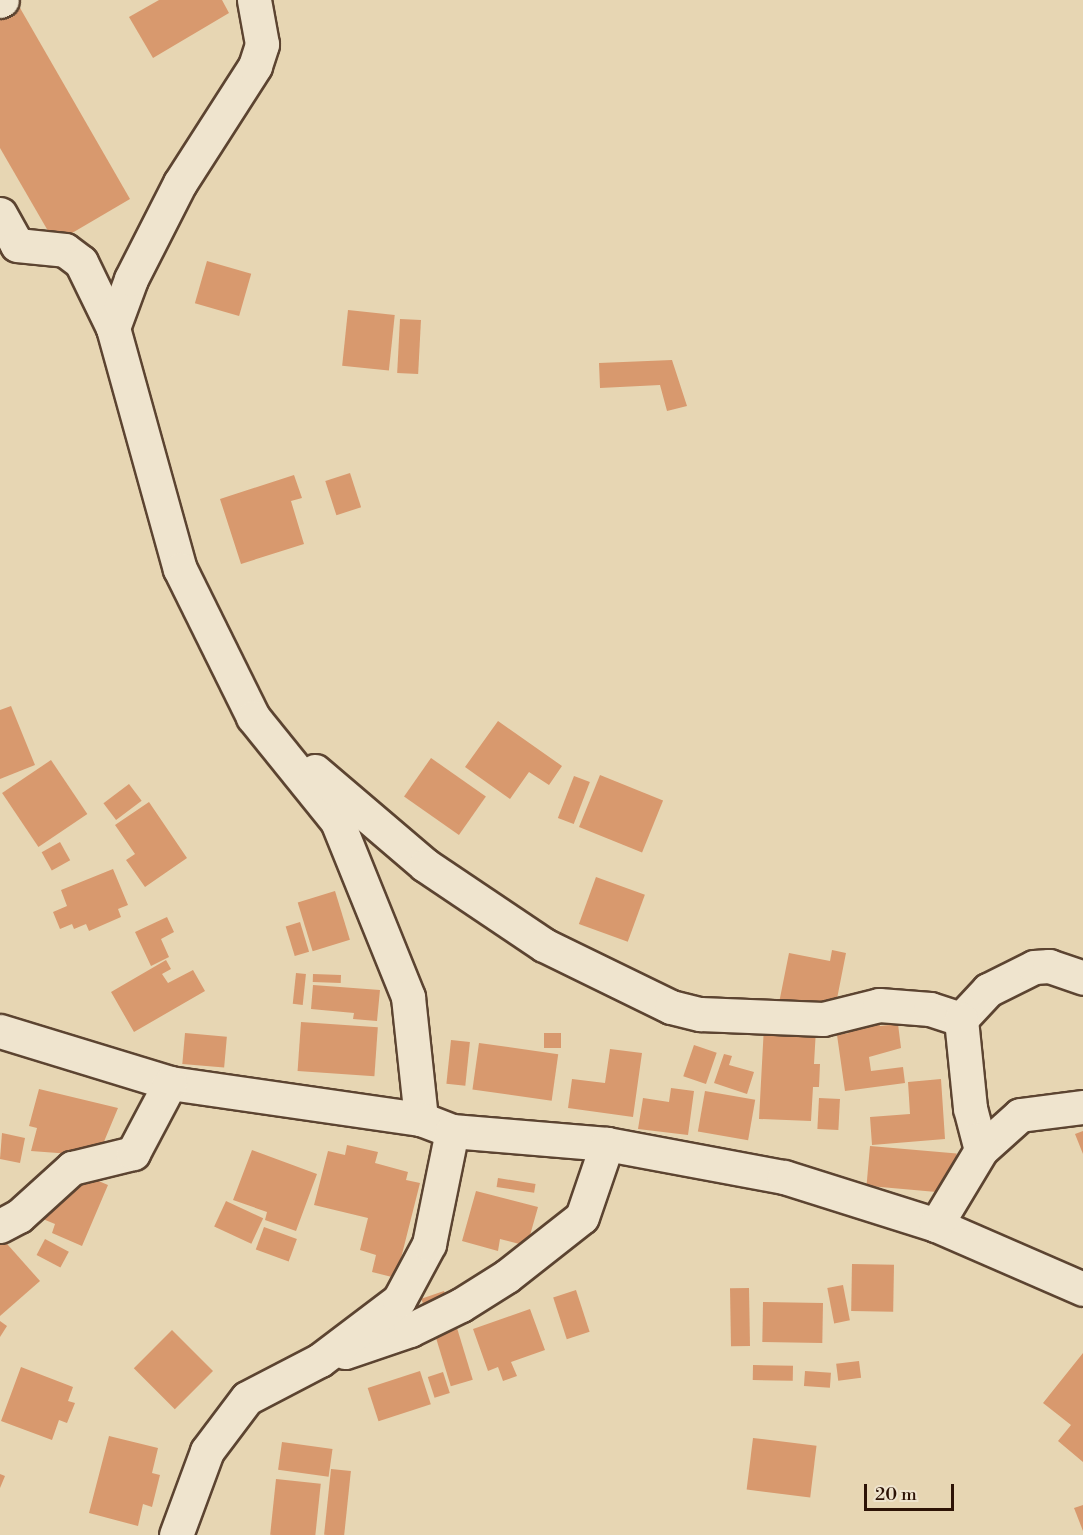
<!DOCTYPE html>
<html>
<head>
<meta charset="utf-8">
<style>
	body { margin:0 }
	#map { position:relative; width:1083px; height:1535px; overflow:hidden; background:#e7d6b3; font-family:"Libre Bodoni",serif }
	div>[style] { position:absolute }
	.building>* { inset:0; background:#d8996e; transform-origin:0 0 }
	.roads { filter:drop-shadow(2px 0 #5c4431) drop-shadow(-2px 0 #5c4431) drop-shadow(0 2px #5c4431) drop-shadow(0 -2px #5c4431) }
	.street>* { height:33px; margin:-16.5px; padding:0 16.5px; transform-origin:16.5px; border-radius:16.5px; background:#efe4ce }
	span { translate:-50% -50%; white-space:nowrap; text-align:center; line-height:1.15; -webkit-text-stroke:4.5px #efe4ce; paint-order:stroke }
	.scale { position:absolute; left:864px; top:1484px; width:90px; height:27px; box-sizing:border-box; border:3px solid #2d1306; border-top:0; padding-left:8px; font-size:18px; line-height:21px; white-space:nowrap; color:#2d1306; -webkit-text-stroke:4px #efe4ce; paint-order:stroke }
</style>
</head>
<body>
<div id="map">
	<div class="building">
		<div style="clip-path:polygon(159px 0,222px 0,229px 13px,153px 58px,129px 17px)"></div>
		<div style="clip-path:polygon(16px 1px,130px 199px,55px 243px,0 148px,0 11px)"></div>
		<div style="left:207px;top:261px;width:46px;height:44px;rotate:16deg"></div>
		<div style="left:348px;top:310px;width:47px;height:56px;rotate:6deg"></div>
		<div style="left:400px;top:319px;width:21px;height:54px;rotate:3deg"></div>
		<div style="clip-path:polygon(672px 360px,687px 406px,667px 411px,660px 385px,600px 388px,599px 363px)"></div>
		<div style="left:350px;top:473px;width:36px;height:26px;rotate:72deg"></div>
		<div style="clip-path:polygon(294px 475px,302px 498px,291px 501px,304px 544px,241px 564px,220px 499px)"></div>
		<div style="clip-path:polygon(11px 706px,35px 765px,0 779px,0 710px)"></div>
		<div style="clip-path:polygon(498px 721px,562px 766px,549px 785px,529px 772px,510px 799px,465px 767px)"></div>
		<div style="left:431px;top:758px;width:67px;height:47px;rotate:35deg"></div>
		<div style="left:51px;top:760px;width:65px;height:59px;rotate:56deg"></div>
		<div style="left:600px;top:775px;width:68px;height:56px;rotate:22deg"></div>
		<div style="left:574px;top:776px;width:17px;height:45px;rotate:21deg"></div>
		<div style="left:129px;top:784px;width:21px;height:32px;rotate:53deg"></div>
		<div style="clip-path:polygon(149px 802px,187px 858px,145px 887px,126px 860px,135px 854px,115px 825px)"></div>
		<div style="left:60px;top:842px;width:21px;height:21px;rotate:61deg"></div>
		<div style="clip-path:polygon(113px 869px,128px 905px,118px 909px,121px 917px,89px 931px,86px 924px,74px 929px,72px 924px,60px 929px,53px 912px,67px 906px,61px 890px)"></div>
		<div style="left:596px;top:877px;width:52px;height:50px;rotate:20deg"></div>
		<div style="left:335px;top:891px;width:51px;height:39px;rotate:73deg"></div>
		<div style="clip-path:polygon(167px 917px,174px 932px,161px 939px,169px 957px,151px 966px,135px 932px)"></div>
		<div style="left:300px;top:922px;width:31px;height:15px;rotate:73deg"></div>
		<div style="clip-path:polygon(832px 950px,846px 953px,834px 1014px,779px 1003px,789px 953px,830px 961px)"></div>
		<div style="clip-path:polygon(166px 960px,171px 969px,162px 974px,168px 983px,193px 970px,205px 991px,134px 1032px,111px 992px)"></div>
		<div style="left:296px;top:973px;width:10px;height:31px;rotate:6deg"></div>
		<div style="left:313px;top:974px;width:28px;height:8px;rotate:2deg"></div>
		<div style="clip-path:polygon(313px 985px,380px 990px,377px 1021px,353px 1019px,354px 1013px,311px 1009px)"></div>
		<div style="clip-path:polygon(879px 1018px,880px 1026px,898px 1024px,901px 1048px,869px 1057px,871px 1071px,903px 1067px,905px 1083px,845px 1091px,837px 1035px,849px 1033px,848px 1022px)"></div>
		<div style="left:301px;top:1022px;width:77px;height:49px;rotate:4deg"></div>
		<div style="clip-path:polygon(764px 1026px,816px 1029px,814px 1064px,820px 1064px,819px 1087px,813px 1087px,811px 1121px,759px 1119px)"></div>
		<div style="left:185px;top:1033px;width:42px;height:31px;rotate:5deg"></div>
		<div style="left:544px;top:1033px;width:17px;height:15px"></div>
		<div style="left:451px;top:1040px;width:19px;height:44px;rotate:6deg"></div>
		<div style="left:479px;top:1043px;width:80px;height:47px;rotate:8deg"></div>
		<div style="left:694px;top:1045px;width:24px;height:33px;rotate:19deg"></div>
		<div style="clip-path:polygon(610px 1049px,642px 1053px,633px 1117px,568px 1108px,572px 1079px,605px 1083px)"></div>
		<div style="clip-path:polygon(724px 1054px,732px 1056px,729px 1065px,754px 1072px,747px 1094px,714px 1083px)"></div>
		<div style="clip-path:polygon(941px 1079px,945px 1139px,872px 1145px,870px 1117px,910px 1114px,908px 1082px)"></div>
		<div style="clip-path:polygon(671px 1088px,694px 1091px,688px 1135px,638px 1129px,643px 1098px,669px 1102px)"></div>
		<div style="clip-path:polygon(39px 1089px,118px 1108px,98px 1156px,31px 1151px,37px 1128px,29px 1126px)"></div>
		<div style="left:705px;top:1091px;width:51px;height:41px;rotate:10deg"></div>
		<div style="left:819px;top:1098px;width:21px;height:31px;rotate:3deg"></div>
		<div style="clip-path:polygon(1083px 1131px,1083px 1154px,1075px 1134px)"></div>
		<div style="clip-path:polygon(2px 1133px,25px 1138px,20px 1163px,0 1159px)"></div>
		<div style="clip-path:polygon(347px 1145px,378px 1152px,375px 1163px,408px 1172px,406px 1180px,420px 1183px,396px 1278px,372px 1272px,376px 1255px,360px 1250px,368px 1218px,314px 1205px,328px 1151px,345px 1155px)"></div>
		<div style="left:870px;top:1146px;width:87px;height:40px;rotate:5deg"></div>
		<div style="clip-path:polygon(252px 1150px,317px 1174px,296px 1231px,265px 1220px,267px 1212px,233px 1200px)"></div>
		<div style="clip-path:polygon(75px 1171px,108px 1185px,82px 1246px,52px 1233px,55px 1224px,38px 1217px,48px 1194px,63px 1200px)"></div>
		<div style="left:498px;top:1178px;width:38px;height:9px;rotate:9deg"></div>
		<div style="clip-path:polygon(476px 1191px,538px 1207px,527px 1246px,500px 1239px,498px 1251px,462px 1241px)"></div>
		<div style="left:226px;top:1201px;width:41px;height:28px;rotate:25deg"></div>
		<div style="left:264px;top:1227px;width:35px;height:24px;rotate:20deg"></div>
		<div style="clip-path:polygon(0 1236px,40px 1281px,0 1316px)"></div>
		<div style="left:45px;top:1239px;width:27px;height:18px;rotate:28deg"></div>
		<div style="left:852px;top:1264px;width:42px;height:47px;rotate:1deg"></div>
		<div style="left:843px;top:1285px;width:36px;height:16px;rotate:79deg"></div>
		<div style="left:749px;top:1288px;width:58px;height:19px;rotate:89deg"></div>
		<div style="left:576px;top:1290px;width:44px;height:24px;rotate:72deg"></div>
		<div style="left:444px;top:1291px;width:18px;height:24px;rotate:71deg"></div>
		<div style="left:763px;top:1302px;width:60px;height:40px;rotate:1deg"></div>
		<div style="clip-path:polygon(530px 1309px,545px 1350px,511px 1362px,517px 1376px,503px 1381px,498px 1367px,488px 1371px,473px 1329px)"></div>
		<div style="clip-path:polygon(0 1321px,7px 1326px,0 1337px)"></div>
		<div style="left:457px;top:1328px;width:54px;height:23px;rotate:73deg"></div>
		<div style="left:172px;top:1330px;width:58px;height:54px;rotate:45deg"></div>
		<div style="clip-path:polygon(1083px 1353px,1083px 1462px,1058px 1441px,1071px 1425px,1043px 1403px)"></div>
		<div style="left:859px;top:1361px;width:17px;height:23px;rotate:83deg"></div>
		<div style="left:753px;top:1365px;width:40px;height:15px;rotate:1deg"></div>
		<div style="clip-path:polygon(21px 1367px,73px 1387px,68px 1401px,75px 1403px,67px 1423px,59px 1420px,52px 1440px,1px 1421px)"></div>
		<div style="left:420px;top:1371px;width:35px;height:55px;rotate:72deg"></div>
		<div style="left:805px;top:1371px;width:26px;height:15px;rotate:4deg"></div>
		<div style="left:443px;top:1372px;width:22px;height:16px;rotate:72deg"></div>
		<div style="clip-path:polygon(109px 1436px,158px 1448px,152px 1473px,160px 1475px,152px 1507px,143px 1504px,138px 1526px,89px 1513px)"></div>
		<div style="left:753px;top:1438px;width:64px;height:52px;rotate:7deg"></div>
		<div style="left:282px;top:1442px;width:51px;height:28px;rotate:8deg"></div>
		<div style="left:331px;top:1469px;width:20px;height:66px;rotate:6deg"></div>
		<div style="clip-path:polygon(0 1474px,5px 1476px,0 1488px)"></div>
		<div style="left:276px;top:1479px;width:45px;height:56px;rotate:6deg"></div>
		<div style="clip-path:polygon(1083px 1505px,1083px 1531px,1074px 1508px)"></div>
	</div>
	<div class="roads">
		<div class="street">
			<div style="left:0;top:1px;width:2px;rotate:-27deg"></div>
			<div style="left:0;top:214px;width:35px;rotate:61deg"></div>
			<div style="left:17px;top:245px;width:48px;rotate:5.9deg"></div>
			<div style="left:65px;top:250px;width:20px;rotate:37deg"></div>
			<div style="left:81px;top:262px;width:73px;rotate:64.1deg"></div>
			<div style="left:113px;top:328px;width:250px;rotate:74.5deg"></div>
			<div style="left:180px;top:569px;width:165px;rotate:63.7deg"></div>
			<div style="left:253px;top:717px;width:134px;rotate:51.1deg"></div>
			<div style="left:337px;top:821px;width:190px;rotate:68deg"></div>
			<div style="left:408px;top:997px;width:123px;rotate:83.9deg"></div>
			<div style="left:113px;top:328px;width:52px;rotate:-69.8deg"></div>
			<div style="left:131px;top:279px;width:108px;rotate:-63deg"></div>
			<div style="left:180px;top:183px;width:139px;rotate:-57.3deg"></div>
			<div style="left:255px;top:66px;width:23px;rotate:-72deg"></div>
			<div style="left:262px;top:44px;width:45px;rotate:-100.3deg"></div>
			<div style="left:315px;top:771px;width:145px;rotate:40.5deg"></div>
			<div style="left:425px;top:865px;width:143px;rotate:33.9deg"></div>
			<div style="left:544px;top:945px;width:141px;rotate:26deg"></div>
			<div style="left:671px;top:1007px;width:30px;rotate:14deg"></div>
			<div style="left:700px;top:1014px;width:123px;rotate:2.3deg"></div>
			<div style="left:823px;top:1019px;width:58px;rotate:-14deg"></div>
			<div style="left:879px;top:1005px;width:51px;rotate:4.5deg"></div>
			<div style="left:930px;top:1009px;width:33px;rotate:18deg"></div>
			<div style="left:961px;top:1019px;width:40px;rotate:-47deg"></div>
			<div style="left:988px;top:990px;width:51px;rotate:-26.6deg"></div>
			<div style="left:1034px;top:967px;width:15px;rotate:-4deg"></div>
			<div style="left:1049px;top:966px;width:36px;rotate:19deg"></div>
			<div style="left:0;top:1031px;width:178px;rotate:17deg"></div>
			<div style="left:170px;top:1083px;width:254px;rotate:8.2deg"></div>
			<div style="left:421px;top:1119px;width:33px;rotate:21deg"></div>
			<div style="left:452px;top:1131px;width:156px;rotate:4.8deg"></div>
			<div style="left:607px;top:1144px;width:180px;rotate:10.6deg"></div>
			<div style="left:784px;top:1177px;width:159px;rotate:17.5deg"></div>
			<div style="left:936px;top:1225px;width:160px;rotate:23.5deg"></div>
			<div style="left:981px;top:1150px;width:52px;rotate:-41.9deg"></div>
			<div style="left:1020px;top:1115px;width:64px;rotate:-7.2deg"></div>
			<div style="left:936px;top:1225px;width:87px;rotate:-59deg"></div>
			<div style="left:981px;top:1150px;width:43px;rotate:-104.7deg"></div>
			<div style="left:970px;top:1108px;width:89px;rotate:-95.8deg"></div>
			<div style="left:0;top:1226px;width:21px;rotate:-28deg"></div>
			<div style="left:19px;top:1216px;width:72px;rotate:-42.2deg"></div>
			<div style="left:72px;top:1168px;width:63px;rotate:-13.8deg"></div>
			<div style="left:133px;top:1153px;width:79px;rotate:-62.1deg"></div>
			<div style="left:345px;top:1352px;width:69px;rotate:-18.7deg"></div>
			<div style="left:410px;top:1330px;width:57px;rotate:-26.1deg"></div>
			<div style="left:461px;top:1305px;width:54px;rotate:-32.2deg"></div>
			<div style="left:507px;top:1276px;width:95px;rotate:-38.2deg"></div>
			<div style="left:582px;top:1217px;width:77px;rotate:-71.1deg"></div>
			<div style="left:176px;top:1535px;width:90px;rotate:-69.7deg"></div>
			<div style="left:207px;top:1451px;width:66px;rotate:-53deg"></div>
			<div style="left:247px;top:1398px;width:82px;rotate:-27.5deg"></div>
			<div style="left:320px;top:1360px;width:99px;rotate:-37.2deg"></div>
			<div style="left:399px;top:1300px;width:64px;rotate:-61.8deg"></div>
			<div style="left:429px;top:1244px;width:115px;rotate:-78.5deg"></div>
		</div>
	</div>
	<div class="scale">20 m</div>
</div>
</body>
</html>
